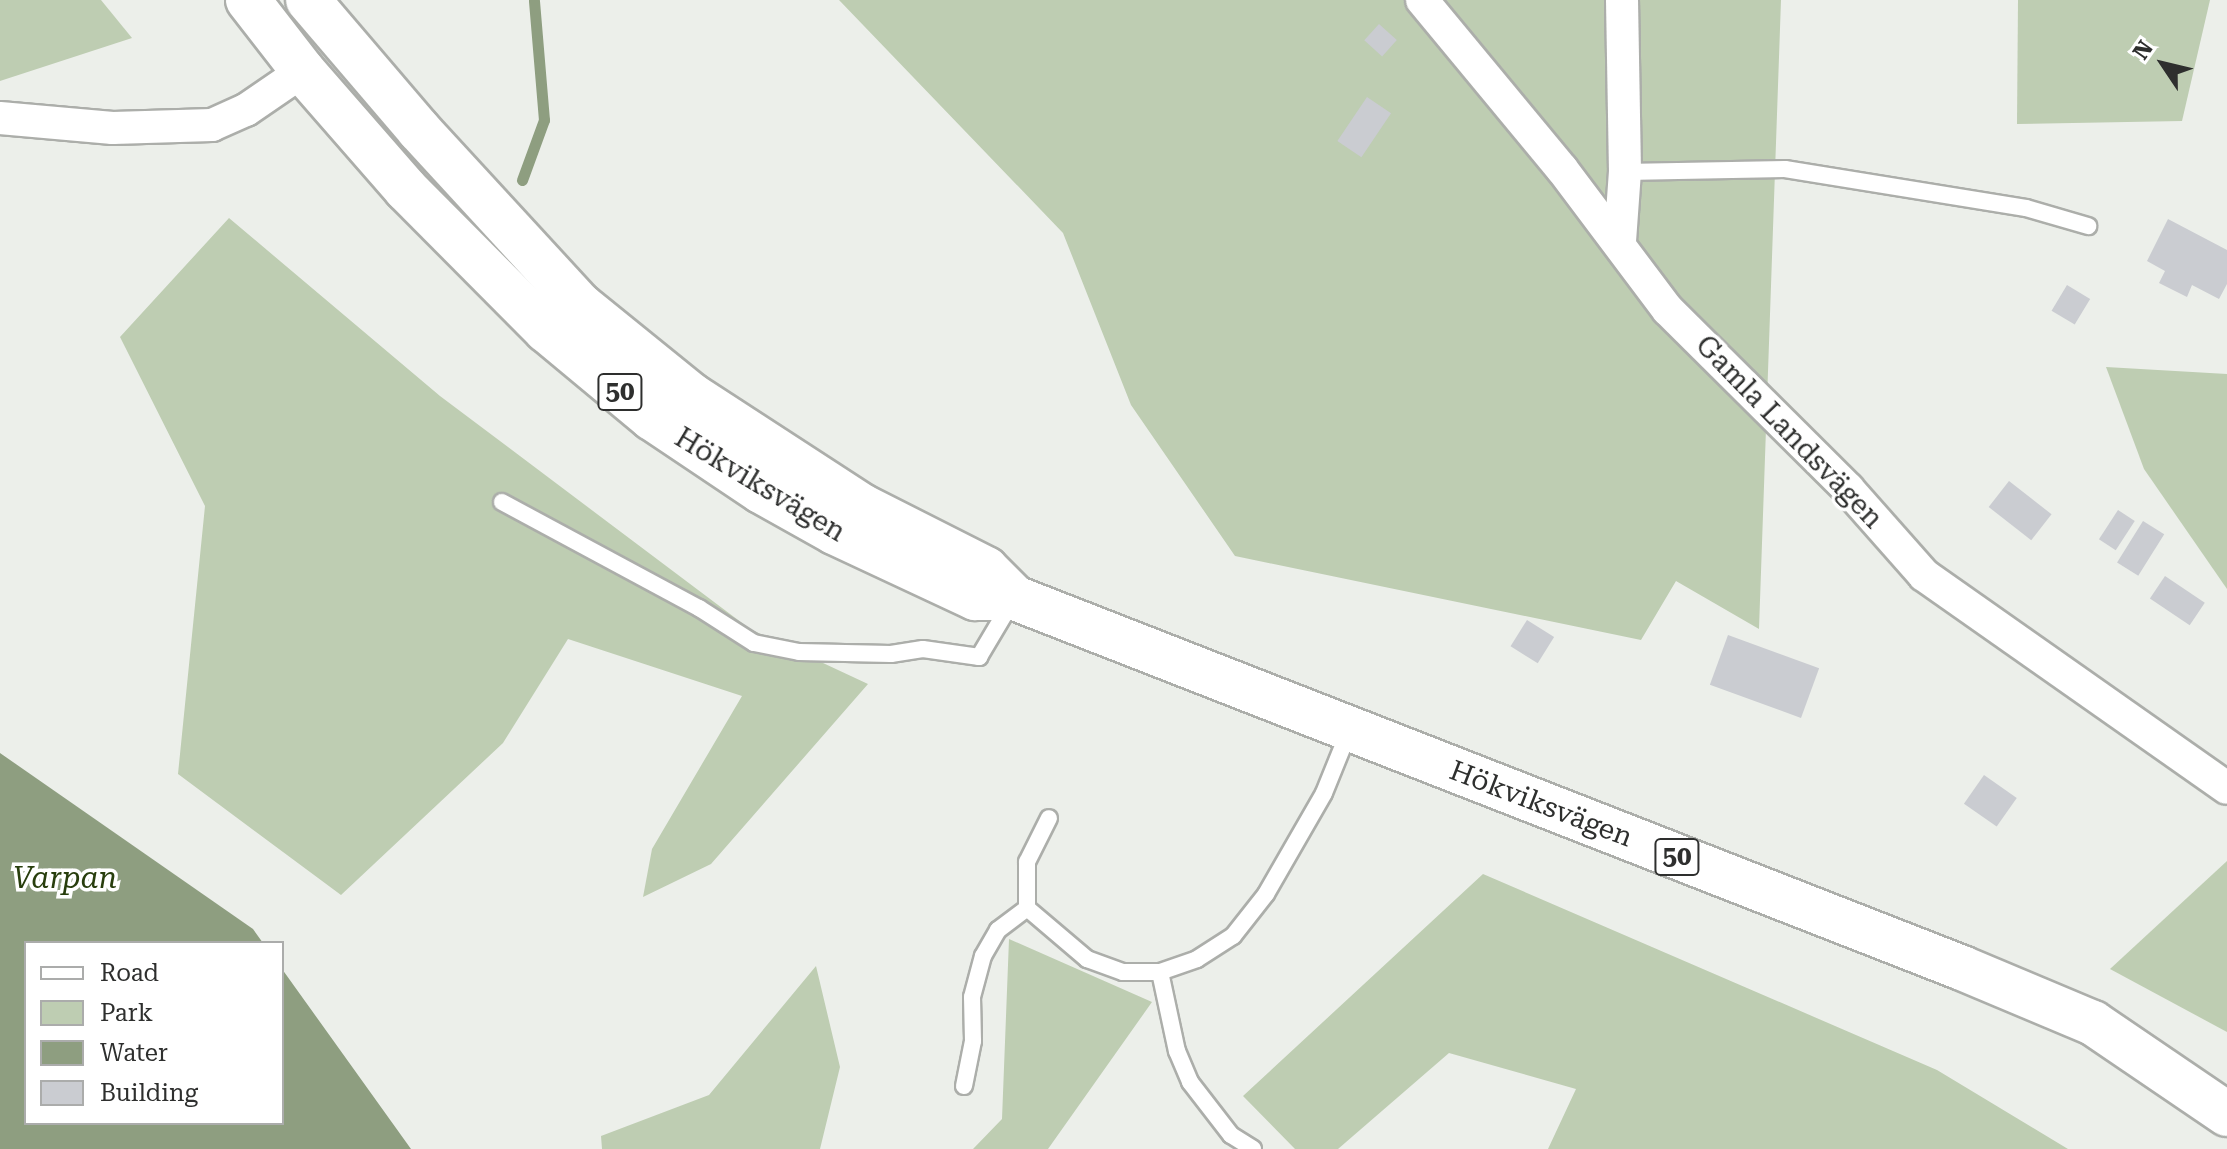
<!DOCTYPE html>
<html>
<head>
<meta charset="utf-8">
<style>
	body { margin:0 }
	#map { position:relative; width:2227px; height:1149px; overflow:hidden; background:#ecefea; font-family:"Roboto Serif",serif }
	div>[style] { position:absolute }
	.green>* { inset:0; background:#becdb2 }
	.water>* { inset:0; background:#8e9e80 }
	.stream>* { height:11px; margin:-5.5px; padding:0 5.5px; transform-origin:5.5px; border-radius:5.5px; background:#8e9e80 }
	.building>* { inset:0; background:#caccd1; transform-origin:0 0 }
	.roads { filter:drop-shadow(2px 0 #acaeaa) drop-shadow(-2px 0 #acaeaa) drop-shadow(0 2px #acaeaa) drop-shadow(0 -2px #acaeaa) }
	.service>* { height:16px; margin:-8px; padding:0 8px; transform-origin:8px; border-radius:8px; background:#fff }
	.minor>* { height:32px; margin:-16px; padding:0 16px; transform-origin:16px; border-radius:16px; background:#fff }
	.primary>* { height:44px; margin:-22px; padding:0 22px; transform-origin:22px; border-radius:22px; background:#fff }
	span { translate:-50% -50%; white-space:nowrap; text-align:center; line-height:1.15; -webkit-text-stroke:7px #fff; paint-order:stroke }
	.shield-label span { padding:2px 6px; background:#fff; border:2px solid; border-radius:6px; -webkit-text-stroke-width:0 }
	.shield-label { font-size:26px; color:#2e2f2e; font-weight:700 }
	.street-label { font-size:28px; color:#2e2f2e }
	.water-label { font-size:30px; color:#283e0d; font-style:italic }
	.legend { position:absolute; left:24px; top:941px; width:260px; height:184px; box-sizing:border-box; background:#fff; border:2px solid #abacab; margin:0; padding:10px 14px; list-style:none; font-size:24px; color:#2e2f2e }
	.legend li { display:flex; align-items:center; gap:16px; height:40px }
	.legend b { width:40px; border:2px solid #abacab }
	.north { position:absolute; left:2123px; top:24px; width:80px; height:80px; -webkit-text-stroke:6px #fff; paint-order:stroke; rotate:305deg; font-size:22px; font-weight:700; line-height:32px; text-align:center; color:#2e2f2e }
	.north::after { content:''; display:block; margin:auto; width:28px; height:36px; background:#2e2f2e; clip-path:polygon(50% 0,100% 100%,50% 72%,0 100%) }
</style>
</head>
<body>
<div id="map">
	<div class="green">
		<div style="clip-path:polygon(0 0,101px 0,132px 38px,0 81px)"></div>
		<div style="clip-path:polygon(839px 0,1781px 0,1759px 629px,1676px 581px,1641px 640px,1235px 556px,1131px 405px,1063px 233px)"></div>
		<div style="clip-path:polygon(2018px 0,2210px 0,2182px 121px,2017px 124px)"></div>
		<div style="clip-path:polygon(229px 218px,440px 396px,750px 629px,868px 684px,711px 864px,643px 897px,652px 849px,742px 696px,568px 639px,503px 743px,341px 895px,178px 774px,205px 506px,120px 337px)"></div>
		<div style="clip-path:polygon(2106px 367px,2227px 374px,2227px 589px,2144px 469px)"></div>
		<div style="clip-path:polygon(2227px 861px,2227px 1032px,2110px 969px)"></div>
		<div style="clip-path:polygon(1483px 874px,1937px 1070px,2068px 1149px,1548px 1149px,1576px 1089px,1449px 1053px,1338px 1149px,1295px 1149px,1243px 1096px)"></div>
		<div style="clip-path:polygon(1009px 939px,1152px 1002px,1048px 1149px,973px 1149px,1002px 1119px)"></div>
		<div style="clip-path:polygon(816px 966px,840px 1067px,820px 1149px,602px 1149px,601px 1136px,709px 1095px)"></div>
	</div>
	<div class="water">
		<div style="clip-path:polygon(0 753px,253px 929px,263px 943px,26px 943px,26px 1123px,282px 1123px,282px 969px,411px 1149px,0 1149px)"></div>
	</div>
	<div class="stream">
		<div style="left:522px;top:180px;width:64px;rotate:-69.9deg"></div>
		<div style="left:544px;top:120px;width:120px;rotate:-94.8deg"></div>
	</div>
	<div class="building">
		<div style="left:1379px;top:24px;width:24px;height:22px;rotate:42deg"></div>
		<div style="left:1367px;top:97px;width:29px;height:53px;rotate:34deg"></div>
		<div style="clip-path:polygon(2168px 219px,2227px 250px,2227px 284px,2219px 299px,2192px 285px,2187px 297px,2159px 283px,2165px 271px,2147px 261px)"></div>
		<div style="left:2067px;top:285px;width:27px;height:30px;rotate:31deg"></div>
		<div style="left:2009px;top:481px;width:54px;height:33px;rotate:38deg"></div>
		<div style="left:2118px;top:510px;width:20px;height:35px;rotate:33deg"></div>
		<div style="left:2143px;top:521px;width:25px;height:49px;rotate:32deg"></div>
		<div style="left:2165px;top:576px;width:48px;height:27px;rotate:34deg"></div>
		<div style="left:1527px;top:620px;width:32px;height:31px;rotate:32deg"></div>
		<div style="left:1728px;top:635px;width:97px;height:53px;rotate:20deg"></div>
		<div style="left:1984px;top:775px;width:40px;height:35px;rotate:35deg"></div>
	</div>
	<div class="roads">
		<div class="service">
			<div style="left:1625px;top:172px;width:160px;rotate:-1.1deg"></div>
			<div style="left:1785px;top:169px;width:244px;rotate:9.2deg"></div>
			<div style="left:2026px;top:208px;width:65px;rotate:16.2deg"></div>
			<div style="left:502px;top:502px;width:224px;rotate:28.3deg"></div>
			<div style="left:699px;top:608px;width:65px;rotate:32.5deg"></div>
			<div style="left:754px;top:643px;width:46px;rotate:11.3deg"></div>
			<div style="left:799px;top:652px;width:92px;rotate:1.2deg"></div>
			<div style="left:891px;top:654px;width:32px;rotate:-9deg"></div>
			<div style="left:923px;top:649px;width:57px;rotate:8.1deg"></div>
			<div style="left:979px;top:657px;width:63px;rotate:-59.3deg"></div>
			<div style="left:1027px;top:908px;width:79px;rotate:40.4deg"></div>
			<div style="left:1087px;top:959px;width:38px;rotate:20deg"></div>
			<div style="left:1123px;top:972px;width:37px"></div>
			<div style="left:1160px;top:972px;width:39px;rotate:-19deg"></div>
			<div style="left:1197px;top:959px;width:43px;rotate:-32.6deg"></div>
			<div style="left:1233px;top:936px;width:53px;rotate:-51.8deg"></div>
			<div style="left:1266px;top:894px;width:116px;rotate:-60.1deg"></div>
			<div style="left:1324px;top:793px;width:67px;rotate:-68deg"></div>
			<div style="left:1160px;top:972px;width:81px;rotate:77.9deg"></div>
			<div style="left:1177px;top:1051px;width:34px;rotate:67deg"></div>
			<div style="left:1190px;top:1082px;width:67px;rotate:52.3deg"></div>
			<div style="left:1231px;top:1135px;width:26px;rotate:32deg"></div>
			<div style="left:964px;top:1086px;width:46px;rotate:-78.7deg"></div>
			<div style="left:973px;top:1041px;width:44px;rotate:-91.3deg"></div>
			<div style="left:972px;top:997px;width:42px;rotate:-75deg"></div>
			<div style="left:983px;top:956px;width:30px;rotate:-60deg"></div>
			<div style="left:998px;top:930px;width:36px;rotate:-37deg"></div>
			<div style="left:1027px;top:908px;width:46px;rotate:-90deg"></div>
			<div style="left:1027px;top:862px;width:49px;rotate:-63.4deg"></div>
		</div>
		<div class="minor">
			<div style="left:1422px;top:0;width:219px;rotate:50.4deg"></div>
			<div style="left:1562px;top:169px;width:176px;rotate:53.1deg"></div>
			<div style="left:1668px;top:310px;width:254px;rotate:44.8deg"></div>
			<div style="left:1848px;top:489px;width:115px;rotate:48.5deg"></div>
			<div style="left:1924px;top:575px;width:370px;rotate:35.1deg"></div>
			<div style="left:0;top:118px;width:113px;rotate:5.1deg"></div>
			<div style="left:113px;top:128px;width:99px;rotate:-1.7deg"></div>
			<div style="left:212px;top:125px;width:37px;rotate:-24deg"></div>
			<div style="left:246px;top:110px;width:69px;rotate:-34.4deg"></div>
			<div style="left:1620px;top:241px;width:69px;rotate:-85.9deg"></div>
			<div style="left:1625px;top:172px;width:172px;rotate:-91deg"></div>
		</div>
		<div class="primary">
			<div style="left:248px;top:0;width:90px;rotate:52.2deg"></div>
			<div style="left:303px;top:71px;width:157px;rotate:48.9deg"></div>
			<div style="left:406px;top:189px;width:199px;rotate:45.2deg"></div>
			<div style="left:546px;top:330px;width:138px;rotate:39.7deg"></div>
			<div style="left:652px;top:418px;width:131px;rotate:33.8deg"></div>
			<div style="left:761px;top:491px;width:84px;rotate:29.3deg"></div>
			<div style="left:834px;top:532px;width:156px;rotate:25.1deg"></div>
			<div style="left:975px;top:598px;width:40px"></div>
			<div style="left:1015px;top:598px;width:1017px;rotate:21.34deg"></div>
			<div style="left:1962px;top:968px;width:142px;rotate:22.8deg"></div>
			<div style="left:2093px;top:1023px;width:162px;rotate:34.2deg"></div>
			<div style="left:308px;top:0;width:171px;rotate:49.5deg"></div>
			<div style="left:419px;top:130px;width:238px;rotate:47.4deg"></div>
			<div style="left:580px;top:305px;width:143px;rotate:39deg"></div>
			<div style="left:691px;top:395px;width:204px;rotate:33deg"></div>
			<div style="left:862px;top:506px;width:139px;rotate:26.9deg"></div>
			<div style="left:986px;top:569px;width:41px;rotate:45deg"></div>
		</div>
	</div>
	<div class="shield-label">
		<span style="left:620px;top:392px">50</span>
		<span style="left:1677px;top:857px">50</span>
	</div>
	<div class="street-label">
		<span style="left:1789px;top:432px;rotate:46deg">Gamla Landsvägen</span>
		<span style="left:760px;top:485px;rotate:31deg">Hökviksvägen</span>
		<span style="left:1541px;top:804px;rotate:21deg">Hökviksvägen</span>
	</div>
	<div class="water-label">
		<span style="left:65px;top:878px">Varpan</span>
	</div>
	<ul class="legend">
	<li><b style="height:10px;background:#fff"></b>Road</li>
	<li><b style="height:22px;background:#becdb2"></b>Park</li>
	<li><b style="height:22px;background:#8e9e80"></b>Water</li>
	<li><b style="height:22px;background:#caccd1"></b>Building</li>
	</ul>
	<div class="north">N</div>
</div>
</body>
</html>
